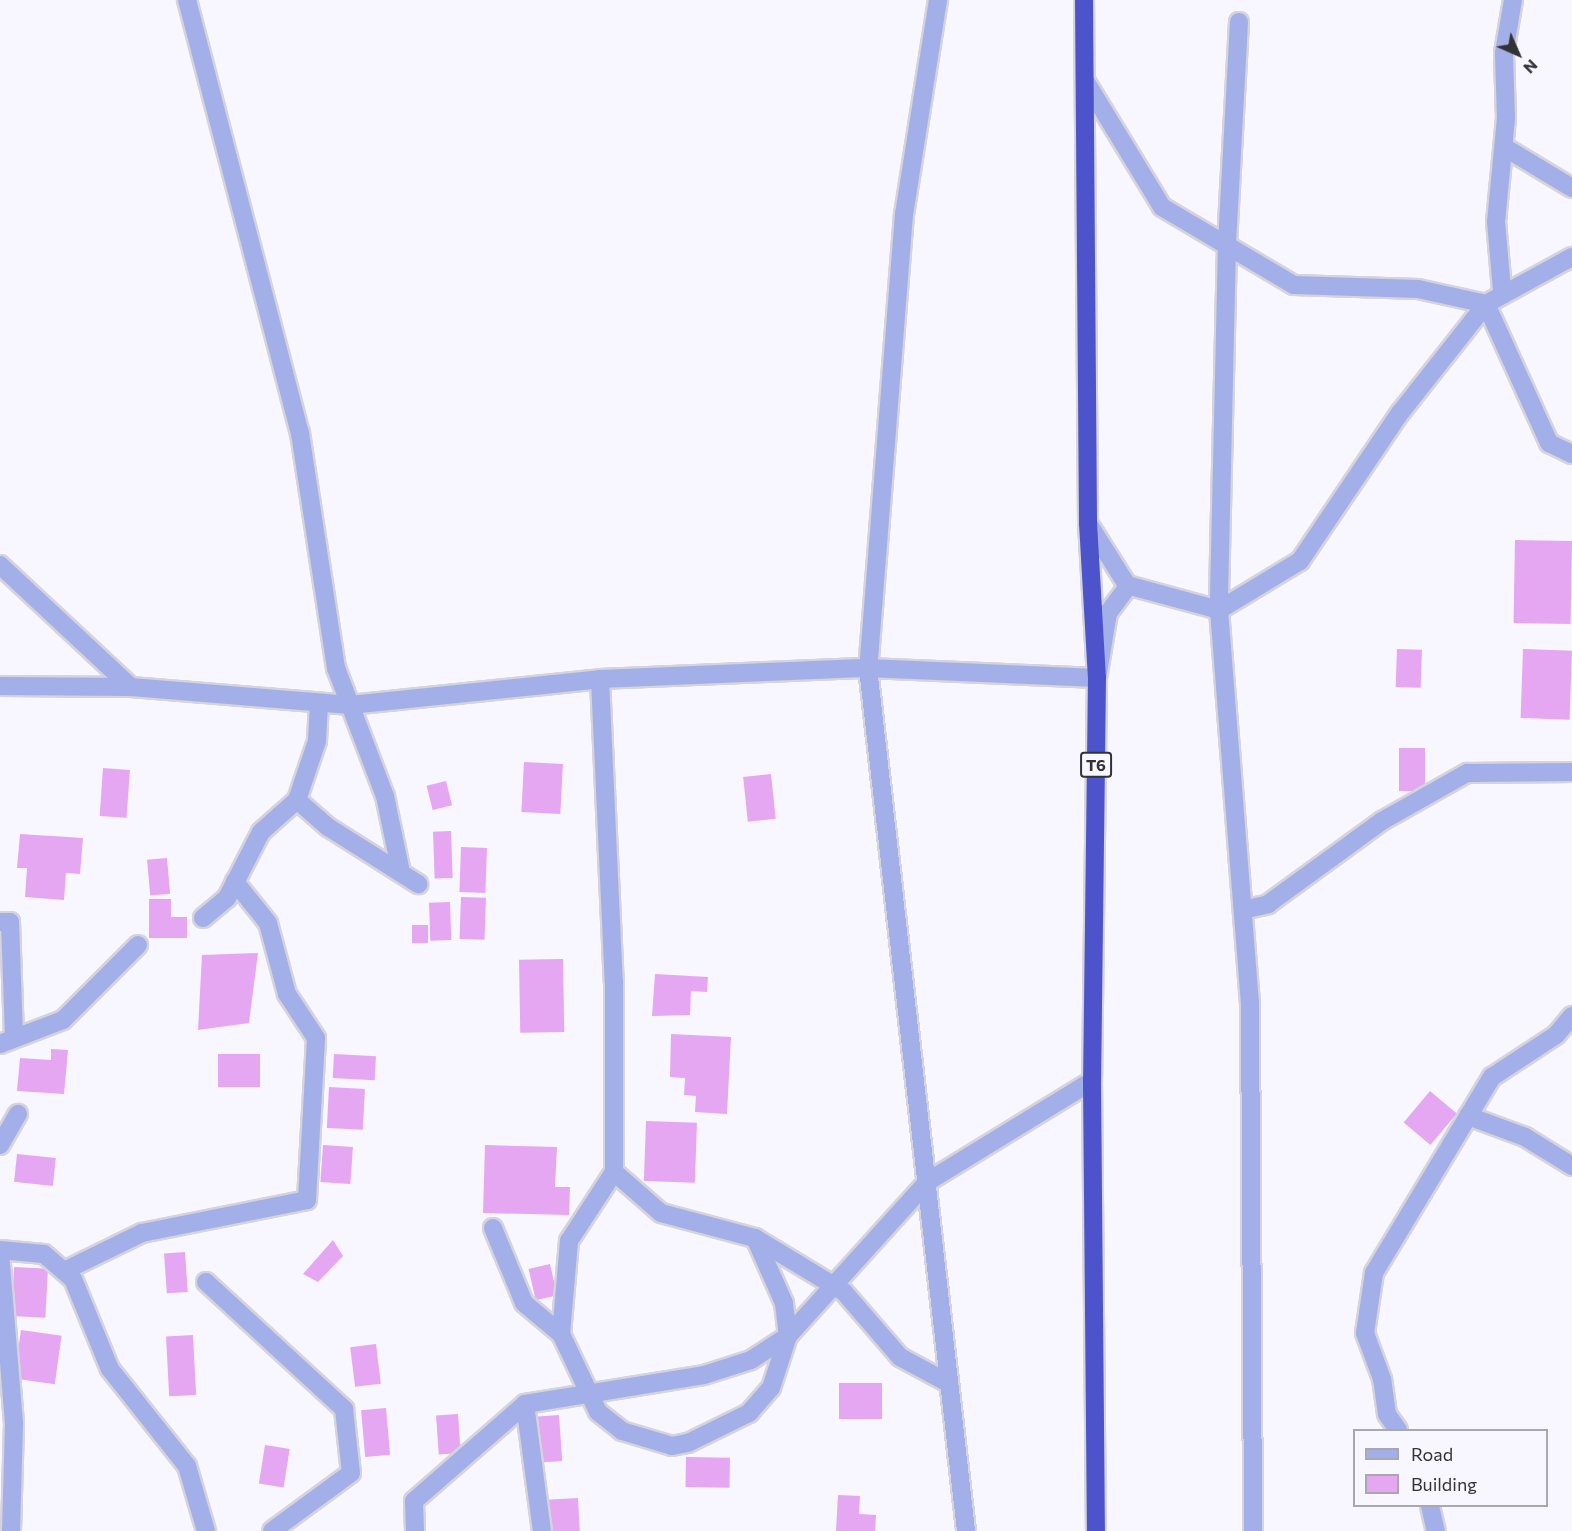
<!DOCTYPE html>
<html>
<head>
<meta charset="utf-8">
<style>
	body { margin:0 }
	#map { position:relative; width:1572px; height:1531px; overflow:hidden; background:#f8f6ff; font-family:Commissioner,sans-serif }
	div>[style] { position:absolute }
	.building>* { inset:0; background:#e5a6f2; transform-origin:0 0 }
	.roads { filter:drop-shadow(2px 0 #d5d3db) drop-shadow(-2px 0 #d5d3db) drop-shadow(0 2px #d5d3db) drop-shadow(0 -2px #d5d3db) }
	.minor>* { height:18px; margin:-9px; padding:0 9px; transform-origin:9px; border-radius:9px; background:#a3afe8 }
	.highway>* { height:18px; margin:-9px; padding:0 9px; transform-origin:9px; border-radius:9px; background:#4c53cb }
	span { translate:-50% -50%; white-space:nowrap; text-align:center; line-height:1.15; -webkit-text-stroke:4.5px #f8f6ff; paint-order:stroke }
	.shield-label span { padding:2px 4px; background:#f8f6ff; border:2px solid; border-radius:4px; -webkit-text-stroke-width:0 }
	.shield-label { font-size:16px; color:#333336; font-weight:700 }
	.legend { position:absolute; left:1353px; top:1429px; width:195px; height:78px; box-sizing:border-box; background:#f8f6ff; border:2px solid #a9a8af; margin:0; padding:8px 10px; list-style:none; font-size:18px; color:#333336 }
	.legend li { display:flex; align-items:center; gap:12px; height:30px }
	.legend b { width:30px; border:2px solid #a9a8af }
	.north { position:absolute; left:1488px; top:24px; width:60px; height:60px; -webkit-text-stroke:4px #f8f6ff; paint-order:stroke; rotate:135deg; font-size:16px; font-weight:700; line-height:24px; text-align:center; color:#333336 }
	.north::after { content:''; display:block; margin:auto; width:21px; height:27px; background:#333336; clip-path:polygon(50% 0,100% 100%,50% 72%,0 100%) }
</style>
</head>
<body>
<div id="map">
	<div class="building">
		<div style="left:1515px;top:540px;width:57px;height:83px;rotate:1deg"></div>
		<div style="left:1397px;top:649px;width:25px;height:38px;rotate:2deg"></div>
		<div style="left:1523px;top:649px;width:49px;height:69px;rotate:2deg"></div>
		<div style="left:1399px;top:748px;width:26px;height:43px"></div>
		<div style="left:524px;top:762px;width:39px;height:50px;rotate:3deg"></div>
		<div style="left:103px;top:768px;width:27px;height:48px;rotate:4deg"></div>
		<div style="left:771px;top:774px;width:45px;height:28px;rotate:84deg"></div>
		<div style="left:446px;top:781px;width:25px;height:20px;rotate:76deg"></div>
		<div style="left:451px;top:831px;width:47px;height:18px;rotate:88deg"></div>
		<div style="clip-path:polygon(20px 834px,83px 838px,80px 874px,66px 873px,64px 900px,25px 897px,27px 868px,17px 868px)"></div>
		<div style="left:461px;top:847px;width:26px;height:45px;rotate:2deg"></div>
		<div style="left:167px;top:858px;width:36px;height:20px;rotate:85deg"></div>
		<div style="left:461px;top:897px;width:25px;height:42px;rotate:2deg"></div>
		<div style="clip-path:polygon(149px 899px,171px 899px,171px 917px,187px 917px,187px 938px,149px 938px)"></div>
		<div style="left:450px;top:902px;width:38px;height:21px;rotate:88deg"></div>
		<div style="left:412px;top:925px;width:16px;height:18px"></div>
		<div style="clip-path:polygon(258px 953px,249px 1023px,198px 1030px,202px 955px)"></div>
		<div style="left:563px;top:959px;width:73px;height:44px;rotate:89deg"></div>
		<div style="clip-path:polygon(655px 974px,708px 977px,707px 992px,691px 991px,690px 1015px,652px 1016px)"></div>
		<div style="clip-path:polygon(671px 1034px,731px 1037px,727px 1114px,695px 1112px,696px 1096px,684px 1095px,685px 1078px,670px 1077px)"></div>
		<div style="clip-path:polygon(51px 1049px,68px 1050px,64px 1094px,17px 1091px,20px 1058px,51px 1060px)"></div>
		<div style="left:218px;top:1054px;width:42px;height:33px"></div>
		<div style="left:334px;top:1054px;width:42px;height:24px;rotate:3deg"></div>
		<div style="left:329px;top:1087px;width:36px;height:41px;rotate:3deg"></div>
		<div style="left:1430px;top:1091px;width:35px;height:41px;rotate:40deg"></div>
		<div style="left:646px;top:1121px;width:51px;height:60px;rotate:2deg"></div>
		<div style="left:323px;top:1145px;width:30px;height:37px;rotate:4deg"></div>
		<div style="clip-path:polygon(485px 1145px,557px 1147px,555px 1187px,570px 1187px,569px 1215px,483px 1213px)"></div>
		<div style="left:17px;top:1154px;width:39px;height:28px;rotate:6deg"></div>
		<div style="clip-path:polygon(333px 1240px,343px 1256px,318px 1282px,303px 1274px)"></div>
		<div style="left:185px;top:1252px;width:40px;height:21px;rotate:86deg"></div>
		<div style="left:550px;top:1264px;width:32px;height:22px;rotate:77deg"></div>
		<div style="left:14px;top:1267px;width:34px;height:49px;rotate:3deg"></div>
		<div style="left:21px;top:1330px;width:41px;height:49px;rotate:8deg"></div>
		<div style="left:193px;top:1335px;width:60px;height:27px;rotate:87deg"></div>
		<div style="left:376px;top:1344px;width:40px;height:26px;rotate:83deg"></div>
		<div style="left:839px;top:1383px;width:43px;height:36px"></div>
		<div style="left:386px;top:1408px;width:47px;height:25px;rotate:85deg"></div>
		<div style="left:458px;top:1414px;width:39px;height:22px;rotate:86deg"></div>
		<div style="left:559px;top:1415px;width:46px;height:28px;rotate:86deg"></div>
		<div style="left:265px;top:1445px;width:25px;height:39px;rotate:9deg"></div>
		<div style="left:686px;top:1457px;width:44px;height:30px;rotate:1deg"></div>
		<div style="clip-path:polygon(838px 1495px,860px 1496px,859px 1514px,876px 1515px,875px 1531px,836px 1531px)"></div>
		<div style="left:578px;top:1498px;width:33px;height:32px;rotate:87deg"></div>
	</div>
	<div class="roads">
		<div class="minor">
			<div style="left:187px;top:0;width:448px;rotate:75.4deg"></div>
			<div style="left:300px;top:433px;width:238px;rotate:81.3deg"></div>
			<div style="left:336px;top:668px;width:137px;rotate:69.1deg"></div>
			<div style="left:385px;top:796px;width:74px;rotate:78.2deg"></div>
			<div style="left:938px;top:0;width:217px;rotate:99deg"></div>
			<div style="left:904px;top:214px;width:455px;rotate:94.5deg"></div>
			<div style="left:868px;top:668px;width:869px;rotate:83.52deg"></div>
			<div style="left:1239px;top:22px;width:223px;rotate:93.1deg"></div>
			<div style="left:1227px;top:245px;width:365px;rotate:91.3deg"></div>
			<div style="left:1219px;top:610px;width:394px;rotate:85.5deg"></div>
			<div style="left:1250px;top:1003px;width:528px;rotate:89.67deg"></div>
			<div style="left:1086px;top:82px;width:146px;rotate:58.7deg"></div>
			<div style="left:1162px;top:207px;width:153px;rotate:30.6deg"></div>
			<div style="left:1294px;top:285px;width:124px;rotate:1.8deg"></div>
			<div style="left:1418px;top:289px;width:70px;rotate:12.4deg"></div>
			<div style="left:1504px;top:147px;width:79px;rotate:31.1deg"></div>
			<div style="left:1502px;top:290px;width:68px;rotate:-95deg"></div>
			<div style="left:1496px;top:222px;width:104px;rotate:-84.5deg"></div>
			<div style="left:1506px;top:118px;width:65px;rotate:-91.8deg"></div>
			<div style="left:1504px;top:53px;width:54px;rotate:-80.4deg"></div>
			<div style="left:1486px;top:304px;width:153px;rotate:65.6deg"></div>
			<div style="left:1549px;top:443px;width:25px;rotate:26deg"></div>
			<div style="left:1088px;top:523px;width:73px;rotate:57.8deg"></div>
			<div style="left:1127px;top:585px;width:95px;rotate:15.2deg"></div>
			<div style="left:1219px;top:610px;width:95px;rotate:-31.2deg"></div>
			<div style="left:1300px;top:561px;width:179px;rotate:-56deg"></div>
			<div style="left:1400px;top:413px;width:139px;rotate:-51.7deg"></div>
			<div style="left:1486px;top:304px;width:98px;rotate:-28.7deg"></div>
			<div style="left:0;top:565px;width:179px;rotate:43deg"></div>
			<div style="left:600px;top:679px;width:303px;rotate:87.4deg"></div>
			<div style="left:614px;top:982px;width:190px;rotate:90deg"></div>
			<div style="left:614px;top:1172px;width:62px;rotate:41.1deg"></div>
			<div style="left:661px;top:1213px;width:97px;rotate:14.9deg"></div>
			<div style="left:755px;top:1238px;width:104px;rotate:31.2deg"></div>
			<div style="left:844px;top:1292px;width:86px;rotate:49.3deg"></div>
			<div style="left:900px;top:1357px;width:55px;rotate:28.4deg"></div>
			<div style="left:0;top:686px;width:131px;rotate:0.4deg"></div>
			<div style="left:131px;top:687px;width:220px;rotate:4.7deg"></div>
			<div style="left:350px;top:705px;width:251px;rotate:-5.9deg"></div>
			<div style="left:600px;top:679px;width:268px;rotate:-2.4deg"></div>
			<div style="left:868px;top:668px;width:229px;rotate:2.5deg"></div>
			<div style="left:1097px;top:678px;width:66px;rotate:-80.4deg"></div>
			<div style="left:1108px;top:613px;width:34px;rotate:-53deg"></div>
			<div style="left:297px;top:800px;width:41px;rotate:41.1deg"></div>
			<div style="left:328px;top:827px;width:107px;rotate:32.3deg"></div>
			<div style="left:1243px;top:910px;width:26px;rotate:-13deg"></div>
			<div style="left:1268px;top:904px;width:141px;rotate:-36.1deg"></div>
			<div style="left:1382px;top:821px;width:98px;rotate:-29.5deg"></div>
			<div style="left:1467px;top:773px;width:105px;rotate:-0.5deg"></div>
			<div style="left:203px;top:918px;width:31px;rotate:-40deg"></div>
			<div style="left:227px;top:898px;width:74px;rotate:-62.7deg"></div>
			<div style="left:261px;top:832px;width:48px;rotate:-41.6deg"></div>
			<div style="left:297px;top:800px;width:62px;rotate:-71.3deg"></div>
			<div style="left:317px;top:741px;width:38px;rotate:-87deg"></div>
			<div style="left:0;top:922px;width:10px"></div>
			<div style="left:10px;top:922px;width:116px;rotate:88deg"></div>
			<div style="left:0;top:1044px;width:67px;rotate:-20.9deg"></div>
			<div style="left:63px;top:1020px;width:106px;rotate:-45deg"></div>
			<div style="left:1468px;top:1116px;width:61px;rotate:20.2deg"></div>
			<div style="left:1525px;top:1137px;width:55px;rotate:31.7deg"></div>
			<div style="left:0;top:1145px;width:36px;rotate:-60deg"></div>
			<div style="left:614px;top:1172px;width:82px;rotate:123.1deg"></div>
			<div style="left:569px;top:1241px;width:93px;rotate:94.9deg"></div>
			<div style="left:561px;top:1334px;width:86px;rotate:64.6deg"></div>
			<div style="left:598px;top:1412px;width:31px;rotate:38deg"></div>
			<div style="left:622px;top:1431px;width:52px;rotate:16.7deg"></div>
			<div style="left:672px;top:1446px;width:16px;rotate:-11deg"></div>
			<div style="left:688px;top:1443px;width:68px;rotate:-26.2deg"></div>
			<div style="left:749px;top:1413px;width:33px;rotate:-49deg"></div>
			<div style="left:771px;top:1388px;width:55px;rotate:-71.9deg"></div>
			<div style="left:788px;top:1336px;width:33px;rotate:-97deg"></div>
			<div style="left:784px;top:1303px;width:71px;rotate:-114deg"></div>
			<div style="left:493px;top:1228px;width:81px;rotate:67.5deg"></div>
			<div style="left:524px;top:1303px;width:48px;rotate:40deg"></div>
			<div style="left:0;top:1250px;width:44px;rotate:5.2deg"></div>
			<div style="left:44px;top:1254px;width:38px;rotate:41deg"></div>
			<div style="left:73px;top:1279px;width:97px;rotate:67.7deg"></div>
			<div style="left:110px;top:1369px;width:124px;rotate:51.6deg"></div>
			<div style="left:187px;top:1466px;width:68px;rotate:73.7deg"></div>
			<div style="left:0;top:1253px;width:172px;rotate:85.3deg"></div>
			<div style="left:14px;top:1424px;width:107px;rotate:91.6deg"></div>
			<div style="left:64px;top:1271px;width:87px;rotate:-26deg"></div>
			<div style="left:142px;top:1233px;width:168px;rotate:-11.3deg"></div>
			<div style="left:307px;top:1200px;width:162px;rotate:-86.8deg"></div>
			<div style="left:316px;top:1038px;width:53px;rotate:-123.4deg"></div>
			<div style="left:287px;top:994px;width:73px;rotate:-105deg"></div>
			<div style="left:268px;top:923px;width:53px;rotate:-128.8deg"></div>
			<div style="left:206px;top:1282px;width:188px;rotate:42.6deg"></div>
			<div style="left:344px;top:1409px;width:64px;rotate:83.8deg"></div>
			<div style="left:351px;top:1473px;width:98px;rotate:143.7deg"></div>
			<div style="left:525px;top:1404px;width:128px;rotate:82.4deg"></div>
			<div style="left:1398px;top:1430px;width:19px;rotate:-125deg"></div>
			<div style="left:1387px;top:1414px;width:35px;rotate:-98deg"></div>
			<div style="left:1382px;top:1379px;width:49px;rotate:-110.3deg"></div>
			<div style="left:1365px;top:1333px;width:61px;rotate:-81.5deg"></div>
			<div style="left:1374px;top:1273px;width:229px;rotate:-59deg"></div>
			<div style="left:1492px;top:1077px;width:77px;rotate:-33.3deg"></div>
			<div style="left:1556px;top:1035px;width:25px;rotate:-50deg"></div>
			<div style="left:1430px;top:1506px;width:26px;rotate:77deg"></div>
			<div style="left:415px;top:1531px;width:30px;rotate:-92deg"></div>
			<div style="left:414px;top:1501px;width:147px;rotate:-41.1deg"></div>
			<div style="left:525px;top:1404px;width:181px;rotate:-9.2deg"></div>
			<div style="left:704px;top:1375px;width:49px;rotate:-17.7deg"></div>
			<div style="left:751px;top:1360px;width:44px;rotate:-33deg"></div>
			<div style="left:788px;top:1336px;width:207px;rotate:-47.9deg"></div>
			<div style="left:927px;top:1182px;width:193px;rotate:-31.5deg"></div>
		</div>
		<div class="highway">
			<div style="left:1084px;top:0;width:523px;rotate:89.56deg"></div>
			<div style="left:1088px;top:523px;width:155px;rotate:86.7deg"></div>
			<div style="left:1097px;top:678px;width:403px;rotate:90.7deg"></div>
			<div style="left:1092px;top:1081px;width:450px;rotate:89.5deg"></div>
		</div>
	</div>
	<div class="shield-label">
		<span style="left:1096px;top:765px">T6</span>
	</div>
	<ul class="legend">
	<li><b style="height:8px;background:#a3afe8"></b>Road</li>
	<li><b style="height:16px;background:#e5a6f2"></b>Building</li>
	</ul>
	<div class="north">N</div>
</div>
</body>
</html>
